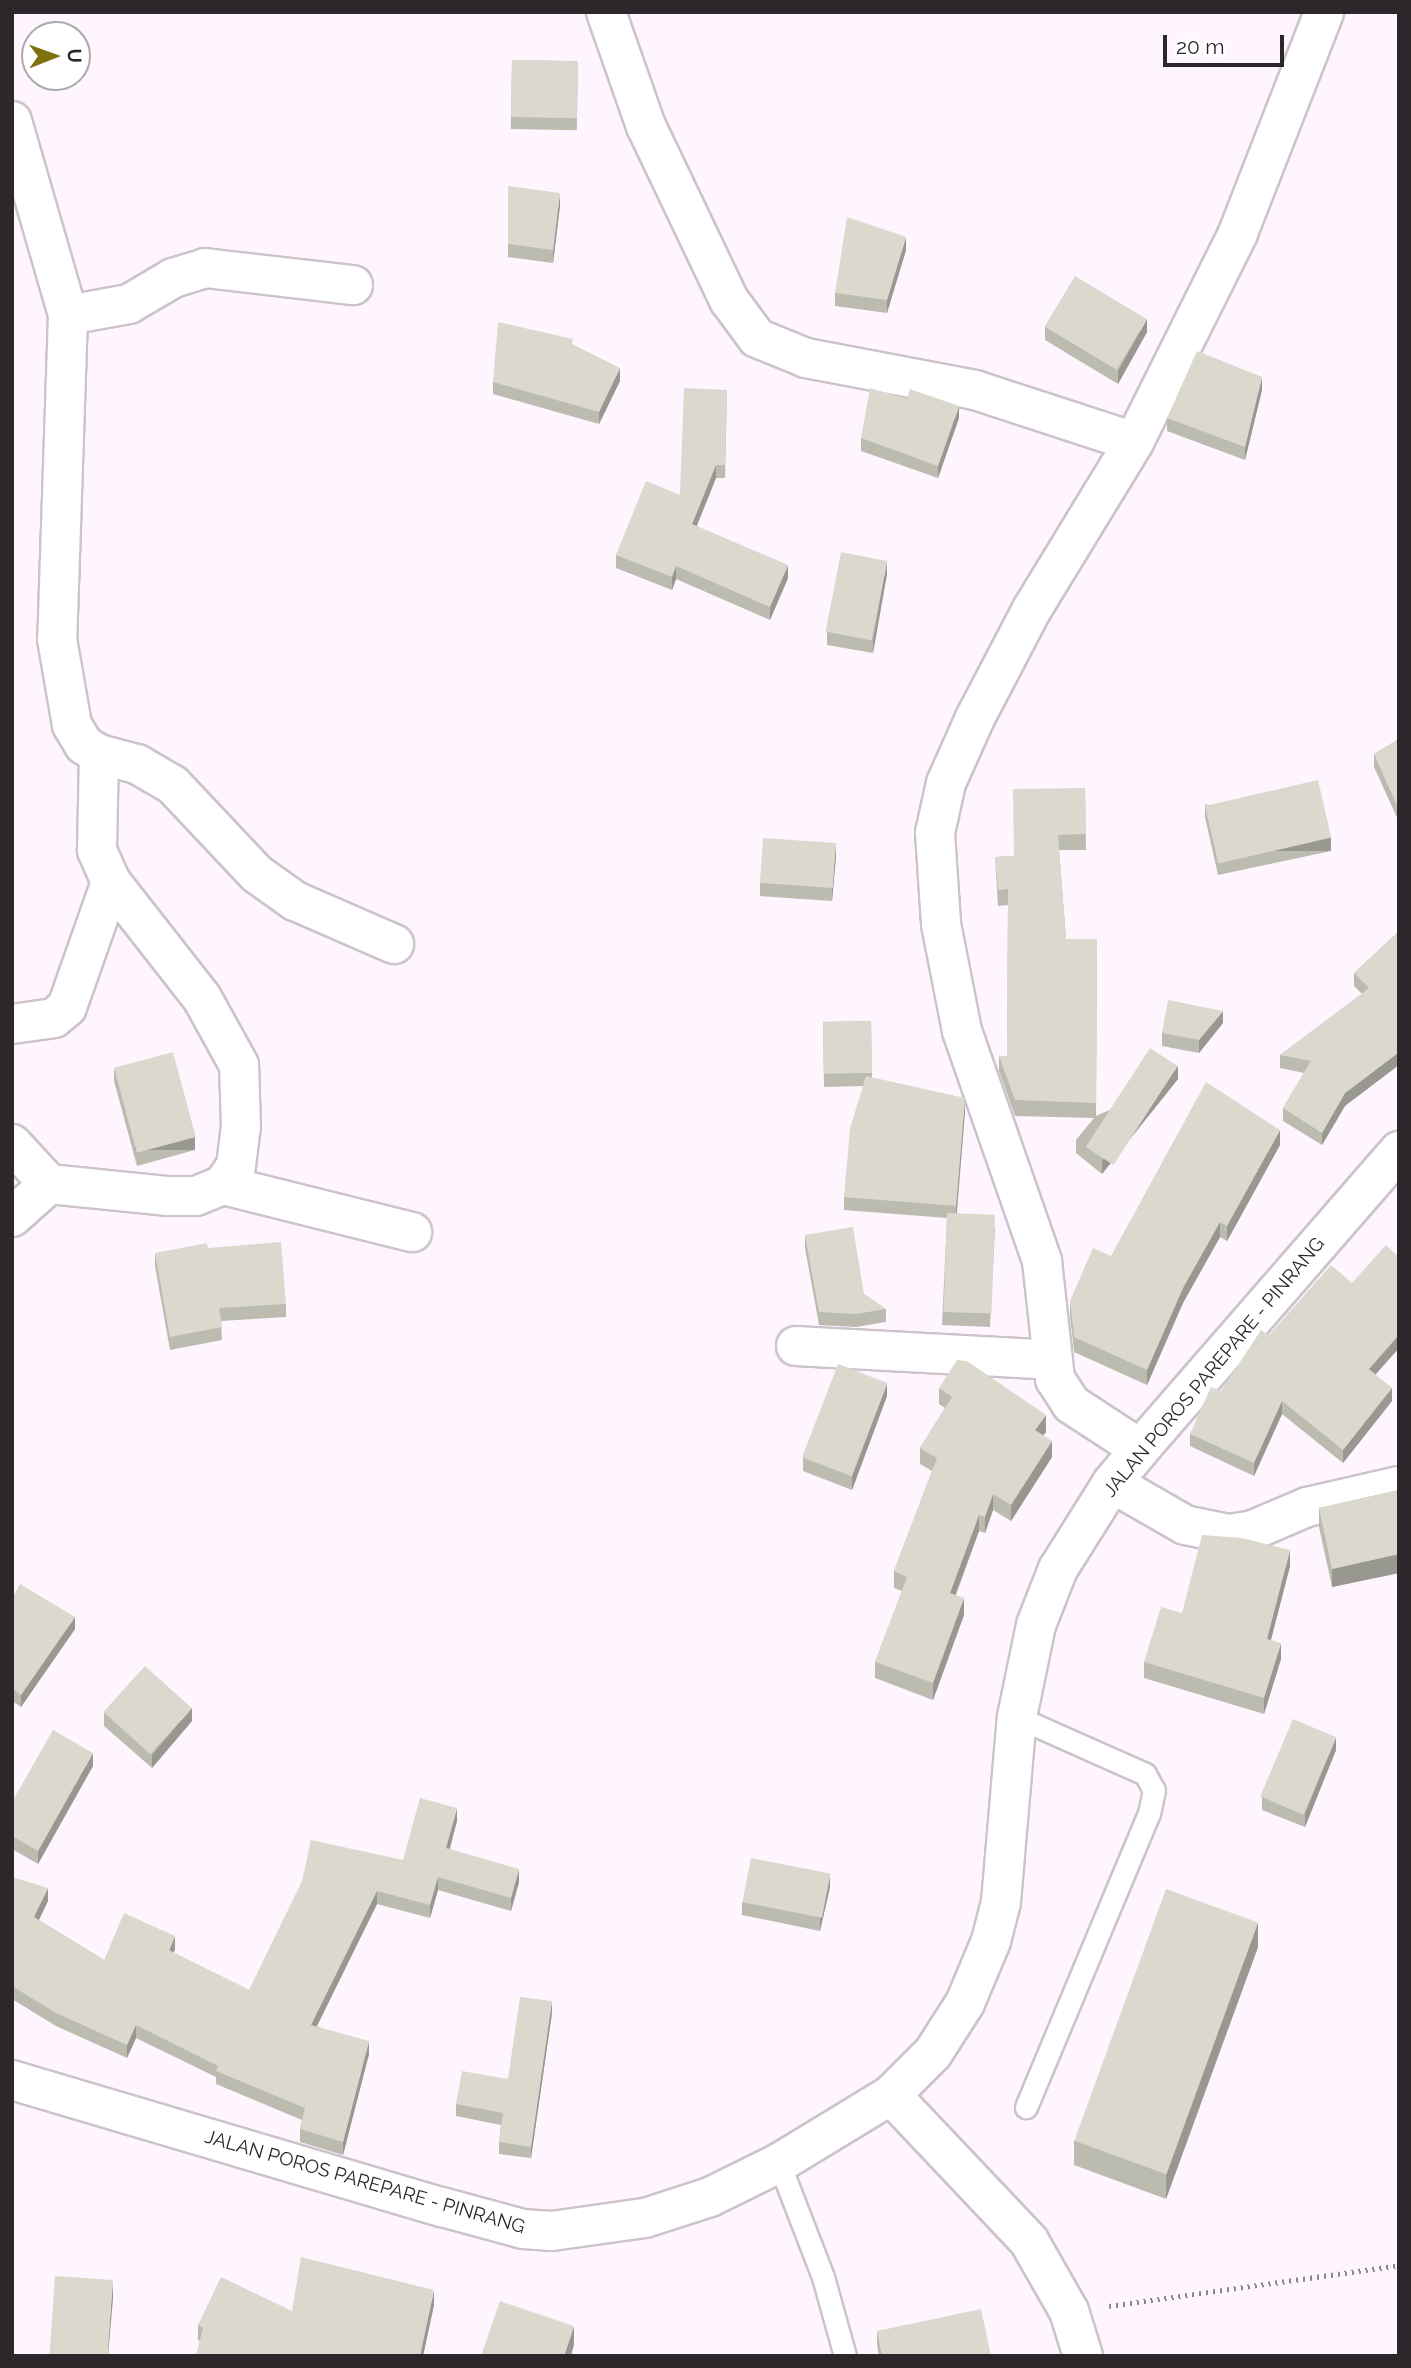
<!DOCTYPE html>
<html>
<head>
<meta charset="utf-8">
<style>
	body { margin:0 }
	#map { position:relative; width:1411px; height:2368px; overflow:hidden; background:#fff5ff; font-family:Raleway,sans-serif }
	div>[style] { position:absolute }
	.path>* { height:4.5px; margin-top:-2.25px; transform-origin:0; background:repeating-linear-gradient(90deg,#8d878d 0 2px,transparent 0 7px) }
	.roads { filter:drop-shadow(2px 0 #ccc3cc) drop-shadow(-2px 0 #ccc3cc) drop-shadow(0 2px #ccc3cc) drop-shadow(0 -2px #ccc3cc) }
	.lane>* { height:21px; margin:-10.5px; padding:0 10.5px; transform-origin:10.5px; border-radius:10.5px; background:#fff }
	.street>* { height:38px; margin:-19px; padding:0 19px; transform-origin:19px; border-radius:19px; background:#fff }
	.highway>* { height:38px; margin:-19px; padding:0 19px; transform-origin:19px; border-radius:19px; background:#fff }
	.wall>* { inset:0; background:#bcbbb0; transform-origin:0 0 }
	.shaded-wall>* { inset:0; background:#999890; transform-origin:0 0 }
	.building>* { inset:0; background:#dbd9cd; transform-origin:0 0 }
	span { translate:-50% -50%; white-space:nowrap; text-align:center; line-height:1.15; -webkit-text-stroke:6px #fff; paint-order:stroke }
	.street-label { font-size:19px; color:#2b272b }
	.frame { position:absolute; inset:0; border:14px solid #2b272b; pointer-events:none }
	.north { position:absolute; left:21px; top:21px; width:70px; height:70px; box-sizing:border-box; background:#fff; border:2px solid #aaa9aa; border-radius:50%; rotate:89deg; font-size:19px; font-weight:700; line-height:28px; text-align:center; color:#2b272b }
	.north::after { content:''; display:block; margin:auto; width:24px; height:32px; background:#81700f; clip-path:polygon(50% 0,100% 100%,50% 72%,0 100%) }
	.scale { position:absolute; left:1163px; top:35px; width:121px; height:32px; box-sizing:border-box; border:4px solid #2b272b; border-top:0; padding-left:9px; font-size:21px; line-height:24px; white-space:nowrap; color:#2b272b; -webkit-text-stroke:5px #fff; paint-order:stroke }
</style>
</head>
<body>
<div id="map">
	<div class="path">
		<div style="left:1109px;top:2306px;width:293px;rotate:-8deg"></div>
	</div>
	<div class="roads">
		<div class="lane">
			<div style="left:1017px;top:1717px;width:140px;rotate:24deg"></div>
			<div style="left:1145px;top:1774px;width:18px;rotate:61deg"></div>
			<div style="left:1154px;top:1790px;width:24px;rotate:102deg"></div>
			<div style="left:1149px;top:1813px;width:319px;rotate:112.7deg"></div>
			<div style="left:779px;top:2163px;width:122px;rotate:68.9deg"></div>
			<div style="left:823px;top:2277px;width:82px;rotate:74.4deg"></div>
		</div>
		<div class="street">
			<div style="left:606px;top:12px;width:121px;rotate:70.7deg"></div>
			<div style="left:646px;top:126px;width:193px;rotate:64.5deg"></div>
			<div style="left:729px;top:300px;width:47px;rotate:53.6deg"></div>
			<div style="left:757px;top:338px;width:53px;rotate:22.2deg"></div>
			<div style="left:806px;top:358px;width:172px;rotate:10.7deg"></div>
			<div style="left:975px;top:390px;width:167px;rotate:18.1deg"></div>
			<div style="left:1134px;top:442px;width:196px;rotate:121.4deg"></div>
			<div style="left:1032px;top:609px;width:123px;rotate:117.6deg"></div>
			<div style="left:975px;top:718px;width:71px;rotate:114deg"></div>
			<div style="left:946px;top:783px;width:51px;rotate:102.4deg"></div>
			<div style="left:935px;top:833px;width:91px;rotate:86.2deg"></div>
			<div style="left:941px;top:924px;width:109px;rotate:78.9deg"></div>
			<div style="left:962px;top:1031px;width:244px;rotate:70.8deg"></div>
			<div style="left:1042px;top:1261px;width:119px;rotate:83.7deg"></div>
			<div style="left:1055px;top:1379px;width:30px;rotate:57deg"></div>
			<div style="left:1071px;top:1404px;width:82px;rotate:33.1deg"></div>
			<div style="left:12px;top:121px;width:202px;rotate:73.9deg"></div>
			<div style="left:68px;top:315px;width:324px;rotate:91.9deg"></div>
			<div style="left:57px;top:639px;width:87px;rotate:80.1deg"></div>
			<div style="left:72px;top:725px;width:23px;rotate:59deg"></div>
			<div style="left:84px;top:745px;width:17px;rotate:31deg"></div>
			<div style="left:68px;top:315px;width:62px;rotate:-10.2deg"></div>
			<div style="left:129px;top:304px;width:51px;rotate:-30.6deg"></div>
			<div style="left:173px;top:278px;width:34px;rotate:-17deg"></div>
			<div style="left:205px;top:268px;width:149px;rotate:6.6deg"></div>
			<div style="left:1134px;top:442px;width:233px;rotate:-63.5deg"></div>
			<div style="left:1238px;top:233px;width:237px;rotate:-68.7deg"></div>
			<div style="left:12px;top:1024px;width:42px;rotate:-8.1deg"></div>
			<div style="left:54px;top:1018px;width:17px;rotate:-40deg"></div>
			<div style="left:67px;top:1007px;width:133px;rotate:-70.6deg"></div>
			<div style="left:12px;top:1144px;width:54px;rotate:47.2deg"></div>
			<div style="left:49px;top:1184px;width:120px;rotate:5.8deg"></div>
			<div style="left:168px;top:1196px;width:28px"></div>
			<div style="left:196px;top:1196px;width:29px;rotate:-22deg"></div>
			<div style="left:223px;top:1185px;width:23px;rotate:-56deg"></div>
			<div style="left:236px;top:1166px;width:39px;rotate:-83deg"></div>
			<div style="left:241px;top:1127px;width:62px;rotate:-91.8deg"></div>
			<div style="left:239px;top:1065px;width:77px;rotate:-118.9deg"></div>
			<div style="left:202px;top:998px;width:147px;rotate:-128.1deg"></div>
			<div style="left:111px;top:882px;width:35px;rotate:-114deg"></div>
			<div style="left:97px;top:850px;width:96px;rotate:-88.8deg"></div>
			<div style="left:99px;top:754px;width:39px;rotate:15deg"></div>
			<div style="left:137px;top:764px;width:42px;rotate:30.3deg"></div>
			<div style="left:173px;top:785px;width:122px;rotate:46.7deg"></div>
			<div style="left:257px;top:874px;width:47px;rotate:35.4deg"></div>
			<div style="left:295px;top:901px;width:108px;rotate:23.5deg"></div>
			<div style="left:223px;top:1185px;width:195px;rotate:14deg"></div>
			<div style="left:12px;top:1217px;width:50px;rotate:-41.7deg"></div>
			<div style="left:796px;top:1346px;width:255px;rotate:3.1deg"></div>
			<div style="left:1112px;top:1483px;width:84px;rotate:29.9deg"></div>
			<div style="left:1185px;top:1525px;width:45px;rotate:11.6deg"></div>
			<div style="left:1229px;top:1534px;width:24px;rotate:-9deg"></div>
			<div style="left:1253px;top:1530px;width:59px;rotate:-23.1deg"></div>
			<div style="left:1307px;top:1507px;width:94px;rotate:-12.9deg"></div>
			<div style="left:891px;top:2095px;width:201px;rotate:46.6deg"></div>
			<div style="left:1029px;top:2241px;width:81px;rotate:60.3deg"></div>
			<div style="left:1069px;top:2311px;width:47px;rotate:72.7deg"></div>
		</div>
		<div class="highway">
			<div style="left:12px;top:2080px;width:448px;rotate:16.5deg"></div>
			<div style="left:442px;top:2207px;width:84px;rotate:15.2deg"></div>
			<div style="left:523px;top:2229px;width:29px;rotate:4deg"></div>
			<div style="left:552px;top:2231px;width:94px;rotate:-8deg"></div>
			<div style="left:645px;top:2218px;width:68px;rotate:-17.9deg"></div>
			<div style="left:710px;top:2197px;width:77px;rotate:-26.2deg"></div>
			<div style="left:779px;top:2163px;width:131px;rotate:-31.3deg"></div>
			<div style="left:891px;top:2095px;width:59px;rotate:-45deg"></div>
			<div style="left:933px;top:2053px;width:59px;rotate:-57.4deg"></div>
			<div style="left:965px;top:2003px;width:67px;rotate:-67.2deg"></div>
			<div style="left:991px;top:1941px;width:40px;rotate:-75.6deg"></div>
			<div style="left:1001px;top:1902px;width:186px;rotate:-85.1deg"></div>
			<div style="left:1017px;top:1717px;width:94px;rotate:-78.3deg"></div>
			<div style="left:1036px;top:1625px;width:60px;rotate:-68.6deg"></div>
			<div style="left:1058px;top:1569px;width:102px;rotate:-57.9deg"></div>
			<div style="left:1112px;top:1483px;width:44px;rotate:-50.5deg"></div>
			<div style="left:1140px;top:1449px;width:395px;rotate:-49deg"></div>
		</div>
	</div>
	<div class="wall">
		<div style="left:512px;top:60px;width:66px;height:69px;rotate:1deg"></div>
		<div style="clip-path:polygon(508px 186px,560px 206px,553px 263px,508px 257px)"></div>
		<div style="clip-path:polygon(906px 250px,887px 313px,835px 306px,835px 293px)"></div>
		<div style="clip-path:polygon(1045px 327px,1147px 332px,1118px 384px,1045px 340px)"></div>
		<div style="clip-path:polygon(573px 345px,620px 381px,599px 424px,493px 394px,493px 382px)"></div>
		<div style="clip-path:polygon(727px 390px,725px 478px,716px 478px,697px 526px,788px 578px,770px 620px,676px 579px,672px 590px,616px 568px,616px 555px,680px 495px)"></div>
		<div style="clip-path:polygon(1262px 390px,1245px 460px,1167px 431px,1167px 418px)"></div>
		<div style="clip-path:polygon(959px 418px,938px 478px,861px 451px,861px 438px)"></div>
		<div style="clip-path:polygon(887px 574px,873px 653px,827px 645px,827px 632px)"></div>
		<div style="clip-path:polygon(1399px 739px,1399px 822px,1374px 767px,1374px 754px)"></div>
		<div style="clip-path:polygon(1085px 788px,1086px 850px,1059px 850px,1066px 939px,1097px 939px,1096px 1116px,1178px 1079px,1102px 1174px,1076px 1153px,1076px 1140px,1094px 1118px,1015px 1116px,999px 1071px,999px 1056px,1007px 1056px,1008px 905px,998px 906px,995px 857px,1014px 856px)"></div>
		<div style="clip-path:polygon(1205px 804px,1331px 851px,1218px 875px,1205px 817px)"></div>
		<div style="clip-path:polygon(836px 856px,832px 901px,760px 896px,760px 883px)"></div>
		<div style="clip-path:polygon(1399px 931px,1345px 1106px,1322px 1145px,1283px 1121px,1283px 1108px,1304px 1073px,1280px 1068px,1280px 1055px,1362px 994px,1354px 986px,1354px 973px)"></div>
		<div style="clip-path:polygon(871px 1021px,872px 1078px,965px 1111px,957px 1213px,995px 1228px,990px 1327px,942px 1325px,947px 1218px,844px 1210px,844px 1197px,863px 1086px,824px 1087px,823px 1022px)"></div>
		<div style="clip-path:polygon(1223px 1023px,1199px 1053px,1162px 1046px,1162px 1033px)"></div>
		<div style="clip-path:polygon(114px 1068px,195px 1150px,137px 1166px,114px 1081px)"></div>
		<div style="clip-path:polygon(1280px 1145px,1227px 1241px,1220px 1237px,1183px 1303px,1147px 1385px,1074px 1352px,1070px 1316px,1070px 1301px,1111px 1256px)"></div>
		<div style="clip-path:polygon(805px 1235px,864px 1294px,886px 1309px,886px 1322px,856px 1327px,819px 1325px,805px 1248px)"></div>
		<div style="clip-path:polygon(208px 1248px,286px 1304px,286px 1317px,221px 1321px,222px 1340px,170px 1350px,155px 1266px,155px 1253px)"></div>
		<div style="clip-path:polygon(1399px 1257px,1399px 1348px,1375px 1374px,1392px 1401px,1343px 1463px,1282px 1414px,1254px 1476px,1190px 1446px,1190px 1434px,1269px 1335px,1352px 1283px)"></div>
		<div style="clip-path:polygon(939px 1388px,1046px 1432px,1043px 1435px,1052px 1457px,1011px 1521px,993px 1510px,985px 1533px,979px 1531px,956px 1595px,964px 1615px,933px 1700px,875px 1678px,875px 1662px,902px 1591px,894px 1588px,894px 1571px,932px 1471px,920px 1464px,920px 1448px,945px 1408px,939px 1404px)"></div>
		<div style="clip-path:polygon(887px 1396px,852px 1490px,803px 1471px,803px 1458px)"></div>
		<div style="clip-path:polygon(1399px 1490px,1399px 1573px,1332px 1587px,1319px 1527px,1319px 1508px)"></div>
		<div style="clip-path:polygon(1290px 1566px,1271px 1640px,1281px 1659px,1264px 1714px,1144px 1678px,1144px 1662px,1182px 1613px)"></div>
		<div style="clip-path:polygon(12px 1599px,75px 1629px,21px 1707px,12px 1701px)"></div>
		<div style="clip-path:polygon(104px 1713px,192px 1721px,152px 1768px,104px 1726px)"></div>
		<div style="clip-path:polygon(1336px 1750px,1305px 1827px,1262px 1810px,1262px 1797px)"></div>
		<div style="clip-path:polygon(93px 1766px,38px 1864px,12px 1849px,12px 1802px)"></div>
		<div style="clip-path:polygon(457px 1821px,450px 1849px,519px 1882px,511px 1911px,438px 1890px,430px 1918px,377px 1904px,317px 2026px,369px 2054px,343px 2155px,300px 2142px,300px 2129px,302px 2120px,216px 2084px,216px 2077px,136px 2038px,127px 2058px,56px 2026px,12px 1999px,12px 1877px,48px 1901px,39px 1920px,104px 1960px,175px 1949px,174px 1953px,249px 1990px,403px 1860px)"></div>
		<div style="clip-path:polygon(830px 1887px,820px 1931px,742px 1915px,742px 1902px)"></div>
		<div style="clip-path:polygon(1258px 1947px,1166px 2199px,1074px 2165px,1074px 2141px)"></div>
		<div style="clip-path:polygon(552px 2013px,531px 2158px,499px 2154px,499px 2142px,501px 2125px,456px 2116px,456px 2104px,508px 2079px)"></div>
		<div style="clip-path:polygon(434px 2305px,423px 2356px,196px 2356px,200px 2341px,198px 2340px,198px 2325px,292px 2311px)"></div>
		<div style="clip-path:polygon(877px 2331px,991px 2356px,879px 2356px,877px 2344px)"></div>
	</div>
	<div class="shaded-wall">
		<div style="clip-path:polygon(560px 193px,560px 206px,553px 263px,553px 250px)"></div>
		<div style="clip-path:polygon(906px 237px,906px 250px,887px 313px,887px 300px)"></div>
		<div style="clip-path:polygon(1147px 319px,1147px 332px,1118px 384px,1118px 371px)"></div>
		<div style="clip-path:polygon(620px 368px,620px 381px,599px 424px,599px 412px)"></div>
		<div style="clip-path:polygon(1262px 377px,1262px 390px,1245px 460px,1245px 447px)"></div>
		<div style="clip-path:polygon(959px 406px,959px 418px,938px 478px,938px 466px)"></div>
		<div style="clip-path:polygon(716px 465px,716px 478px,692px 537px,692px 524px)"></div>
		<div style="clip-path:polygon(887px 561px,887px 574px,873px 653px,873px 640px)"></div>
		<div style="clip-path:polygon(788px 565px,788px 578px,770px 620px,770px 607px)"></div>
		<div style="clip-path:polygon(676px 566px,676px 579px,672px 590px,672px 577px)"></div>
		<div style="left:1331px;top:838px;width:13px;height:116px;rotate:90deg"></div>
		<div style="clip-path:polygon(836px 843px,836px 856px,832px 901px,832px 888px)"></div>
		<div style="clip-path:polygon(1223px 1011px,1223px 1023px,1199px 1053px,1199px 1040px)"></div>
		<div style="clip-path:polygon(1399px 1052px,1399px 1065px,1345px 1106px,1322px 1145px,1322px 1133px,1345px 1093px)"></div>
		<div style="clip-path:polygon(1178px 1066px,1178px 1079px,1102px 1174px,1102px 1161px)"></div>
		<div style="clip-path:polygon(965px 1098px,965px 1111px,956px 1219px,956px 1206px)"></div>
		<div style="clip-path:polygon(1280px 1130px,1280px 1145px,1227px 1241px,1227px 1226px)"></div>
		<div style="left:195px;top:1137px;width:13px;height:60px;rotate:90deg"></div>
		<div style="clip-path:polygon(1220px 1222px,1220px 1237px,1183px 1303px,1147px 1385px,1147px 1370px,1183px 1288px)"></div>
		<div style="clip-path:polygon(1399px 1325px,1399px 1348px,1369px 1382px,1369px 1369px)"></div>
		<div style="clip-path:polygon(887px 1383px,887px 1396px,852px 1490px,852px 1477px)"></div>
		<div style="clip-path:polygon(1392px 1388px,1392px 1401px,1343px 1463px,1343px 1450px)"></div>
		<div style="clip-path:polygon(1282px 1401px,1282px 1414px,1254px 1476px,1254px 1463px)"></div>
		<div style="clip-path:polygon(1046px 1415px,1046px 1432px,1035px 1447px,1035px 1430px)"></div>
		<div style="clip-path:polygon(1052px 1441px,1052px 1457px,1011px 1521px,1011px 1505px)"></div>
		<div style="clip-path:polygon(993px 1494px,993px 1510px,985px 1533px,985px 1517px)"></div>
		<div style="clip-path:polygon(979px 1515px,979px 1531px,950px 1609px,950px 1593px)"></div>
		<div style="clip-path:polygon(1290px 1550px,1290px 1566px,1267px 1655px,1267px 1639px)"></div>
		<div style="clip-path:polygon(1399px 1554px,1399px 1573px,1332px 1587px,1332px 1569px)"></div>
		<div style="clip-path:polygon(964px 1598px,964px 1615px,933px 1700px,933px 1683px)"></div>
		<div style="clip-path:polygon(75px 1617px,75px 1629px,21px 1707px,21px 1695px)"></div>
		<div style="clip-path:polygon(1281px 1643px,1281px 1659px,1264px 1714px,1264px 1698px)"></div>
		<div style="clip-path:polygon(192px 1708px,192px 1721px,152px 1768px,152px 1755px)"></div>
		<div style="clip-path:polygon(1336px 1737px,1336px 1750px,1305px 1827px,1305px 1814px)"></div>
		<div style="clip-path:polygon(93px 1753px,93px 1766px,38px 1864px,38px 1851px)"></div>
		<div style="clip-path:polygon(457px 1808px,457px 1821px,446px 1861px,446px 1848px)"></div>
		<div style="clip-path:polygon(519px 1869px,519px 1882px,511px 1911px,511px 1898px)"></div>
		<div style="clip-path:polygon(830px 1874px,830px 1887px,820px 1931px,820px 1919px)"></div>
		<div style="clip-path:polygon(438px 1877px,438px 1890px,430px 1918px,430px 1905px)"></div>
		<div style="clip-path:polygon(48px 1888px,48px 1901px,34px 1930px,34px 1917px)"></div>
		<div style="clip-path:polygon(377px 1891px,377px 1904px,311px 2038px,311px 2025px)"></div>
		<div style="clip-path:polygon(1258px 1922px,1258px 1947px,1166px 2199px,1166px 2175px)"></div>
		<div style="clip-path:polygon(175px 1936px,175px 1949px,169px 1963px,169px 1950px)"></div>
		<div style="clip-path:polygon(552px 2001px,552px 2013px,531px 2158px,531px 2147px)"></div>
		<div style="clip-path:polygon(136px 2025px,136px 2038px,127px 2058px,127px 2045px)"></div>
		<div style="clip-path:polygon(369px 2041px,369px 2054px,343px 2155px,343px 2142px)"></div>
		<div style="clip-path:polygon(113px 2280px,113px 2299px,108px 2356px,107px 2356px)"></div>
		<div style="clip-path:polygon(434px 2290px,434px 2305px,423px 2356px,420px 2356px)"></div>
		<div style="clip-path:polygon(574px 2326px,574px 2345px,571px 2356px,564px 2356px)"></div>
	</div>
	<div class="building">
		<div style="left:512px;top:60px;width:66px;height:57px;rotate:1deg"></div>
		<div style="clip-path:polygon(508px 186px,560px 193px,553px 250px,508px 244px)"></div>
		<div style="clip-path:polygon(847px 217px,906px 237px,887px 300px,835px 293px)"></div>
		<div style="left:1075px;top:276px;width:84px;height:59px;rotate:31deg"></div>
		<div style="clip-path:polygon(498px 322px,573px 339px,572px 344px,620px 368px,599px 412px,493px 382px)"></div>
		<div style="clip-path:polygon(1197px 351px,1262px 377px,1245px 447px,1167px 418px)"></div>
		<div style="clip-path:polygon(684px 388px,727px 390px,725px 465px,716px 465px,692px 524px,788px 565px,770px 607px,676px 566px,672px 577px,616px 555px,646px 481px,680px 495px)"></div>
		<div style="clip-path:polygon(870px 388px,907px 399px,910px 389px,959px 406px,938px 466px,861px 438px)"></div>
		<div style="left:841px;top:552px;width:47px;height:81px;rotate:11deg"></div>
		<div style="clip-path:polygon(1399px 739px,1399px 810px,1374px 754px)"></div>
		<div style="left:1318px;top:780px;width:59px;height:116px;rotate:77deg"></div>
		<div style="clip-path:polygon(1085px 788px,1086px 834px,1058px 835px,1066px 939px,1097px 939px,1096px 1103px,1015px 1100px,999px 1056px,1007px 1056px,1008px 889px,998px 890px,995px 857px,1014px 856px,1013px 789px)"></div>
		<div style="left:763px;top:838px;width:73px;height:45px;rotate:4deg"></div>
		<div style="clip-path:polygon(1399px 931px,1399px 1052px,1345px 1093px,1322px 1133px,1283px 1108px,1311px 1061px,1280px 1055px,1369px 988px,1354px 973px)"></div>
		<div style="clip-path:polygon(1168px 1000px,1223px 1011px,1199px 1040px,1162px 1033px)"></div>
		<div style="left:871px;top:1021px;width:52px;height:48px;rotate:89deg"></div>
		<div style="left:1150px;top:1048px;width:33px;height:118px;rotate:33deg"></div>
		<div style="left:173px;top:1052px;width:88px;height:61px;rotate:75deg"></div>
		<div style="clip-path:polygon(866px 1076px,965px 1098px,956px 1206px,844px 1197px,850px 1128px)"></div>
		<div style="clip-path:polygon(1206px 1082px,1280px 1130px,1227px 1226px,1220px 1222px,1183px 1288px,1147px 1370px,1074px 1337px,1070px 1301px,1093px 1248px,1111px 1256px)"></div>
		<div style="left:947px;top:1213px;width:48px;height:99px;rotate:2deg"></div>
		<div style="clip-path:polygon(853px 1227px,864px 1294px,886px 1309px,856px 1314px,819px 1312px,805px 1235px)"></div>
		<div style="clip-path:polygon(281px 1242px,286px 1304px,219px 1308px,222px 1327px,170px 1337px,155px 1253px,207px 1243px,208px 1248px)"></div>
		<div style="clip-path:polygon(1386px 1245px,1399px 1257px,1399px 1335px,1369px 1369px,1392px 1388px,1343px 1450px,1282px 1401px,1254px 1463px,1190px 1434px,1211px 1387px,1221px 1391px,1261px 1330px,1269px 1335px,1331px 1265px,1352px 1283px)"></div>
		<div style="clip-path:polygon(957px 1360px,967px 1361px,1046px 1415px,1035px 1430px,1052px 1441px,1011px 1505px,993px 1494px,985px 1517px,979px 1515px,950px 1593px,964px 1598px,933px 1683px,875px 1662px,907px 1577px,894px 1571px,937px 1458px,920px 1448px,952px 1397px,939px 1388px)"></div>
		<div style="left:838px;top:1364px;width:53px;height:100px;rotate:21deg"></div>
		<div style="clip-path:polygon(1399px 1490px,1399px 1554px,1332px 1569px,1319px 1508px)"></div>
		<div style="clip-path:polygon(1202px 1535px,1242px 1538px,1290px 1550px,1267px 1639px,1281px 1643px,1264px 1698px,1144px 1662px,1161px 1607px,1182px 1613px)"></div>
		<div style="clip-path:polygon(20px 1584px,75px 1617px,21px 1695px,12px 1688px,12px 1599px)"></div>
		<div style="left:145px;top:1666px;width:63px;height:62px;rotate:42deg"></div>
		<div style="left:1293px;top:1719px;width:47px;height:84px;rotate:23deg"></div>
		<div style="clip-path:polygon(53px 1730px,93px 1753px,38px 1851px,12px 1836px,12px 1802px)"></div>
		<div style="clip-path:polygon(420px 1798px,457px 1808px,446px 1848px,519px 1869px,511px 1898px,438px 1877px,430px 1905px,377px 1891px,311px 2025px,369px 2041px,343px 2142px,300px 2129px,305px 2108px,216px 2071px,218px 2066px,136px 2025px,127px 2045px,56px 2013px,12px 1986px,12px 1977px,14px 1973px,12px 1971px,12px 1877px,48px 1888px,34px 1917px,104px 1960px,124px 1913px,175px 1936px,169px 1950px,249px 1990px,302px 1881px,311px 1840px,403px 1860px)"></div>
		<div style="left:751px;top:1858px;width:81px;height:45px;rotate:11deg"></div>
		<div style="left:1166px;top:1889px;width:98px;height:268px;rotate:20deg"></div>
		<div style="clip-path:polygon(520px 1997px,552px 2001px,531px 2147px,499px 2142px,503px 2113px,456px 2104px,462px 2071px,508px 2079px)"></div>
		<div style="clip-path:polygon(301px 2257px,434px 2290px,420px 2356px,196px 2356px,203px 2328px,198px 2325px,221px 2277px,292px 2311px)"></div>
		<div style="left:55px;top:2276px;width:58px;height:80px;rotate:4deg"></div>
		<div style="clip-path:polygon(500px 2301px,574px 2326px,564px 2356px,481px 2356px)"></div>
		<div style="clip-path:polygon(981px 2309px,991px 2356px,882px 2356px,877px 2331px)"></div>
	</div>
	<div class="street-label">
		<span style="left:1214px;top:1367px;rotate:-50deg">JALAN POROS PAREPARE - PINRANG</span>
		<span style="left:365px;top:2182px;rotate:16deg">JALAN POROS PAREPARE - PINRANG</span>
	</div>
	<div class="frame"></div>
	<div class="north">U</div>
	<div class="scale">20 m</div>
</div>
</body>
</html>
